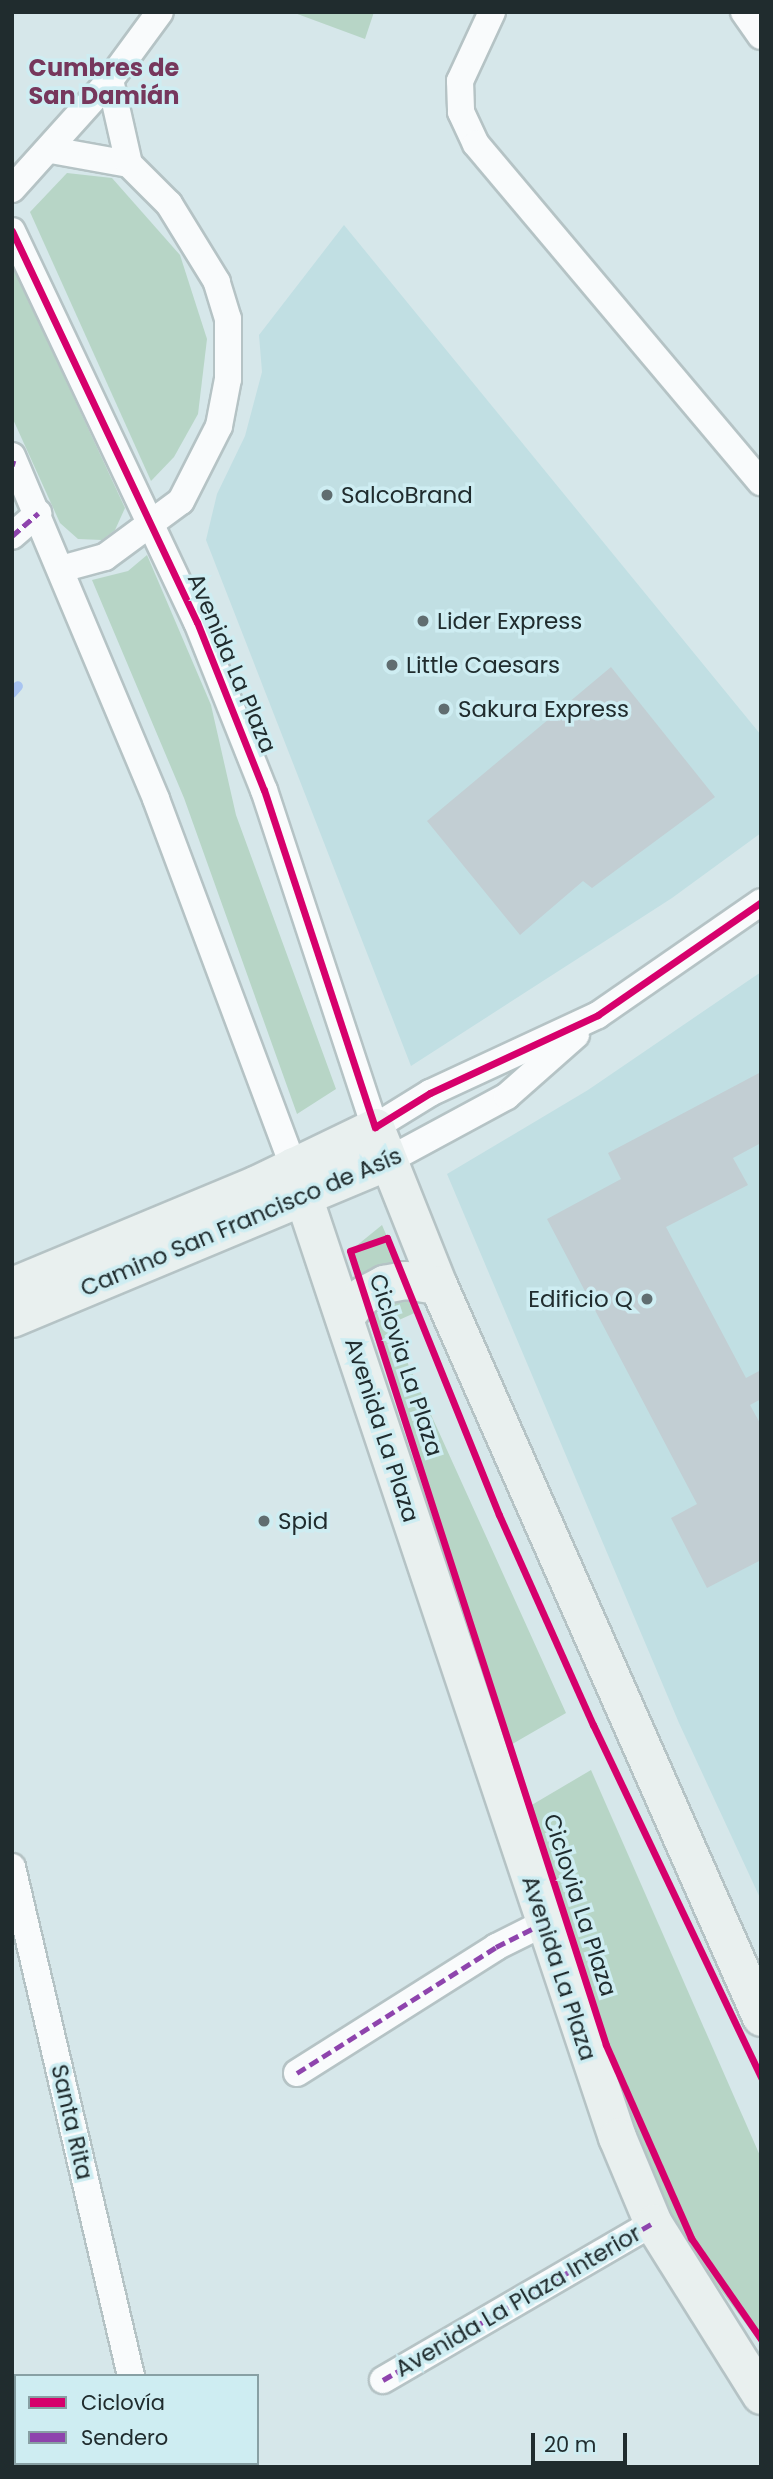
<!DOCTYPE html>
<html>
<head>
<meta charset="utf-8">
<style>
	body { margin:0 }
	#map { position:relative; width:773px; height:2479px; overflow:hidden; background:#d6e7ea; font-family:Poppins,sans-serif }
	div>[style] { position:absolute }
	.built>* { inset:0; background:#c1dfe3 }
	.green>* { inset:0; background:#b7d5c6 }
	.stream>* { height:10px; margin:-5px; padding:0 5px; transform-origin:5px; border-radius:5px; background:#a8c4f1 }
	.building>* { inset:0; background:#c2ced3 }
	.roads { filter:drop-shadow(2px 0 #b5c3c5) drop-shadow(-2px 0 #b5c3c5) drop-shadow(0 2px #b5c3c5) drop-shadow(0 -2px #b5c3c5) }
	.street>* { height:26px; margin:-13px; padding:0 13px; transform-origin:13px; border-radius:13px; background:#f9fbfc }
	.secondary>* { height:37px; margin:-18.5px; padding:0 18.5px; transform-origin:18.5px; border-radius:18.5px; background:#e9f0ef }
	.quiet>* { height:5px; margin-top:-2.5px; transform-origin:0; background:repeating-linear-gradient(90deg,#8e44ad 0 10px,transparent 0 15px) }
	.cycleway>* { height:7px; margin:-3.5px; padding:0 3.5px; transform-origin:3.5px; border-radius:3.5px; background:#d6006c }
	.dots>* { width:19px; height:19px; translate:-50% -50%; box-sizing:border-box; border:4px solid #ceedf2; border-radius:50% }
	span { translate:-50% -50%; white-space:nowrap; text-align:center; line-height:1.15; -webkit-text-stroke:7px #ceedf2; paint-order:stroke }
	.poi-label { font-size:23px; color:#202c2e }
	.left { translate:0 -50%; text-align:left }
	.right { translate:-100% -50%; text-align:right }
	.street-label { font-size:23px; color:#202c2e }
	.neighbourhood-label { font-size:24px; color:#76375c; font-weight:700 }
	.frame { position:absolute; inset:0; border:14px solid #202c2e; pointer-events:none }
	.legend { position:absolute; left:14px; top:2374px; width:245px; height:91px; box-sizing:border-box; background:#ceedf2; border:2px solid #88a0a4; margin:0; padding:9px 12px; list-style:none; font-size:21px; color:#202c2e }
	.legend li { display:flex; align-items:center; gap:14px; height:35px }
	.legend b { width:35px; border:2px solid #88a0a4 }
	.scale { position:absolute; left:531px; top:2433px; width:96px; height:32px; box-sizing:border-box; border:4px solid #202c2e; border-top:0; padding-left:9px; font-size:21px; line-height:24px; white-space:nowrap; color:#202c2e; -webkit-text-stroke:5px #ceedf2; paint-order:stroke }
</style>
</head>
<body>
<div id="map">
	<div class="built">
		<div style="clip-path:polygon(344px 225px,761px 735px,761px 833px,672px 898px,411px 1066px,206px 540px,217px 494px,245px 436px,262px 372px,259px 335px)"></div>
		<div style="clip-path:polygon(761px 972px,761px 1900px,679px 1723px,447px 1174px,588px 1090px)"></div>
	</div>
	<div class="green">
		<div style="clip-path:polygon(292px 12px,374px 12px,365px 39px)"></div>
		<div style="clip-path:polygon(67px 173px,112px 178px,180px 255px,207px 339px,198px 414px,174px 457px,151px 481px,30px 212px)"></div>
		<div style="clip-path:polygon(12px 264px,125px 508px,115px 530px,102px 540px,78px 539px,60px 523px,12px 417px)"></div>
		<div style="clip-path:polygon(147px 555px,211px 705px,236px 815px,336px 1089px,297px 1114px,184px 798px,92px 580px,128px 571px)"></div>
		<div style="clip-path:polygon(382px 1225px,419px 1311px,390px 1324px,566px 1713px,507px 1747px,350px 1251px)"></div>
		<div style="clip-path:polygon(591px 1770px,761px 2158px,761px 2344px,673px 2226px,546px 1886px,530px 1806px)"></div>
	</div>
	<div class="stream">
		<div style="left:12px;top:693px;width:9px;rotate:-49deg"></div>
	</div>
	<div class="building">
		<div style="clip-path:polygon(611px 667px,715px 797px,592px 888px,583px 881px,520px 935px,427px 821px)"></div>
		<div style="clip-path:polygon(761px 1072px,761px 1143px,733px 1158px,748px 1185px,666px 1227px,746px 1378px,761px 1370px,761px 1399px,750px 1405px,761px 1425px,761px 1560px,707px 1588px,671px 1518px,697px 1504px,547px 1219px,621px 1179px,608px 1153px)"></div>
	</div>
	<div class="roads">
		<div class="street">
			<div style="left:492px;top:12px;width:76px;rotate:114.9deg"></div>
			<div style="left:460px;top:81px;width:31px;rotate:88deg"></div>
			<div style="left:461px;top:112px;width:35px;rotate:65deg"></div>
			<div style="left:476px;top:144px;width:442px;rotate:49.9deg"></div>
			<div style="left:744px;top:12px;width:29px;rotate:55deg"></div>
			<div style="left:51px;top:150px;width:79px;rotate:10.2deg"></div>
			<div style="left:12px;top:189px;width:147px;rotate:-48deg"></div>
			<div style="left:110px;top:80px;width:84px;rotate:-53.7deg"></div>
			<div style="left:12px;top:231px;width:433px;rotate:64.7deg"></div>
			<div style="left:197px;top:622px;width:181px;rotate:68.3deg"></div>
			<div style="left:264px;top:790px;width:355px;rotate:71.8deg"></div>
			<div style="left:375px;top:1127px;width:65px;rotate:-31.7deg"></div>
			<div style="left:430px;top:1093px;width:185px;rotate:-24.9deg"></div>
			<div style="left:598px;top:1015px;width:198px;rotate:-34.7deg"></div>
			<div style="left:12px;top:456px;width:372px;rotate:67.2deg"></div>
			<div style="left:156px;top:799px;width:392px;rotate:69.5deg"></div>
			<div style="left:12px;top:536px;width:35px;rotate:-41deg"></div>
			<div style="left:61px;top:569px;width:46px;rotate:-15.3deg"></div>
			<div style="left:105px;top:557px;width:94px;rotate:-36.4deg"></div>
			<div style="left:181px;top:501px;width:84px;rotate:-63.1deg"></div>
			<div style="left:219px;top:426px;width:48px;rotate:-79.2deg"></div>
			<div style="left:228px;top:379px;width:60px;rotate:-90deg"></div>
			<div style="left:228px;top:319px;width:39px;rotate:-107deg"></div>
			<div style="left:217px;top:282px;width:92px;rotate:-121.6deg"></div>
			<div style="left:169px;top:204px;width:57px;rotate:-135deg"></div>
			<div style="left:129px;top:164px;width:86px;rotate:-102.7deg"></div>
			<div style="left:387px;top:1161px;width:136px;rotate:-28.4deg"></div>
			<div style="left:507px;top:1096px;width:92px;rotate:-41.5deg"></div>
			<div style="left:12px;top:1867px;width:523px;rotate:76.84deg"></div>
			<div style="left:297px;top:2073px;width:236px;rotate:-32.3deg"></div>
			<div style="left:496px;top:1947px;width:54px;rotate:-26.6deg"></div>
			<div style="left:383px;top:2380px;width:312px;rotate:-30.2deg"></div>
			<div style="left:155px;top:2463px;width:4px;rotate:76deg"></div>
		</div>
		<div class="secondary">
			<div style="left:293px;top:1166px;width:1024px;rotate:71.55deg"></div>
			<div style="left:617px;top:2137px;width:93px;rotate:67.3deg"></div>
			<div style="left:653px;top:2223px;width:203px;rotate:57.9deg"></div>
			<div style="left:12px;top:1286px;width:263px;rotate:-22.6deg"></div>
			<div style="left:255px;top:1185px;width:133px;rotate:-25.8deg"></div>
			<div style="left:375px;top:1127px;width:170px;rotate:68.3deg"></div>
			<div style="left:438px;top:1285px;width:800px;rotate:66.19deg"></div>
			<div style="left:344px;top:1317px;width:29px;rotate:-49deg"></div>
			<div style="left:363px;top:1295px;width:24px;rotate:-28deg"></div>
			<div style="left:384px;top:1284px;width:21px;rotate:-11deg"></div>
			<div style="left:405px;top:1280px;width:33px;rotate:9deg"></div>
			<div style="left:12px;top:1318px;width:407px;rotate:-22.7deg"></div>
		</div>
	</div>
	<div class="quiet">
		<div style="left:12px;top:466px;width:6px;rotate:-72deg"></div>
		<div style="left:12px;top:536px;width:35px;rotate:-41deg"></div>
		<div style="left:297px;top:2073px;width:236px;rotate:-32.3deg"></div>
		<div style="left:496px;top:1947px;width:54px;rotate:-26.6deg"></div>
		<div style="left:383px;top:2380px;width:312px;rotate:-30.2deg"></div>
	</div>
	<div class="cycleway">
		<div style="left:12px;top:231px;width:433px;rotate:64.7deg"></div>
		<div style="left:197px;top:622px;width:181px;rotate:68.3deg"></div>
		<div style="left:264px;top:790px;width:355px;rotate:71.8deg"></div>
		<div style="left:375px;top:1127px;width:65px;rotate:-31.7deg"></div>
		<div style="left:430px;top:1093px;width:185px;rotate:-24.9deg"></div>
		<div style="left:598px;top:1015px;width:198px;rotate:-34.7deg"></div>
		<div style="left:761px;top:2077px;width:390px;rotate:-115.5deg"></div>
		<div style="left:593px;top:1725px;width:230px;rotate:-114.1deg"></div>
		<div style="left:499px;top:1515px;width:299px;rotate:-112deg"></div>
		<div style="left:387px;top:1238px;width:39px;rotate:161deg"></div>
		<div style="left:350px;top:1251px;width:834px;rotate:72.13deg"></div>
		<div style="left:606px;top:2045px;width:211px;rotate:66.2deg"></div>
		<div style="left:691px;top:2238px;width:123px;rotate:55.3deg"></div>
	</div>
	<div class="dots">
		<div style="left:327px;top:495px;background:#606d70"></div>
		<div style="left:423px;top:621px;background:#606d70"></div>
		<div style="left:392px;top:665px;background:#606d70"></div>
		<div style="left:444px;top:709px;background:#606d70"></div>
		<div style="left:647px;top:1299px;background:#606d70"></div>
		<div style="left:264px;top:1521px;background:#606d70"></div>
	</div>
	<div class="poi-label">
		<span class="left" style="left:341px;top:495px">SalcoBrand</span>
		<span class="left" style="left:437px;top:621px">Lider Express</span>
		<span class="left" style="left:406px;top:665px">Little Caesars</span>
		<span class="left" style="left:458px;top:709px">Sakura Express</span>
		<span class="right" style="left:633px;top:1299px">Edificio Q</span>
		<span class="left" style="left:278px;top:1521px">Spid</span>
	</div>
	<div class="street-label">
		<span style="left:232px;top:663px;rotate:67deg">Avenida La Plaza</span>
		<span style="left:241px;top:1222px;rotate:-23deg">Camino San Francisco de Asís</span>
		<span style="left:406px;top:1365px;rotate:72deg">Ciclovia La Plaza</span>
		<span style="left:382px;top:1430px;rotate:72deg">Avenida La Plaza</span>
		<span style="left:580px;top:1905px;rotate:72deg">Ciclovia La Plaza</span>
		<span style="left:559px;top:1968px;rotate:72deg">Avenida La Plaza</span>
		<span style="left:72px;top:2122px;rotate:77deg">Santa Rita</span>
		<span style="left:518px;top:2301px;rotate:-30deg">Avenida La Plaza Interior</span>
	</div>
	<div class="neighbourhood-label">
		<span style="left:104px;top:82px">Cumbres de<br>San Damián</span>
	</div>
	<div class="frame"></div>
	<ul class="legend">
	<li><b style="height:9px;background:#d6006c"></b>Ciclovía</li>
	<li><b style="height:9px;background:#8e44ad"></b>Sendero</li>
	</ul>
	<div class="scale">20 m</div>
</div>
</body>
</html>
